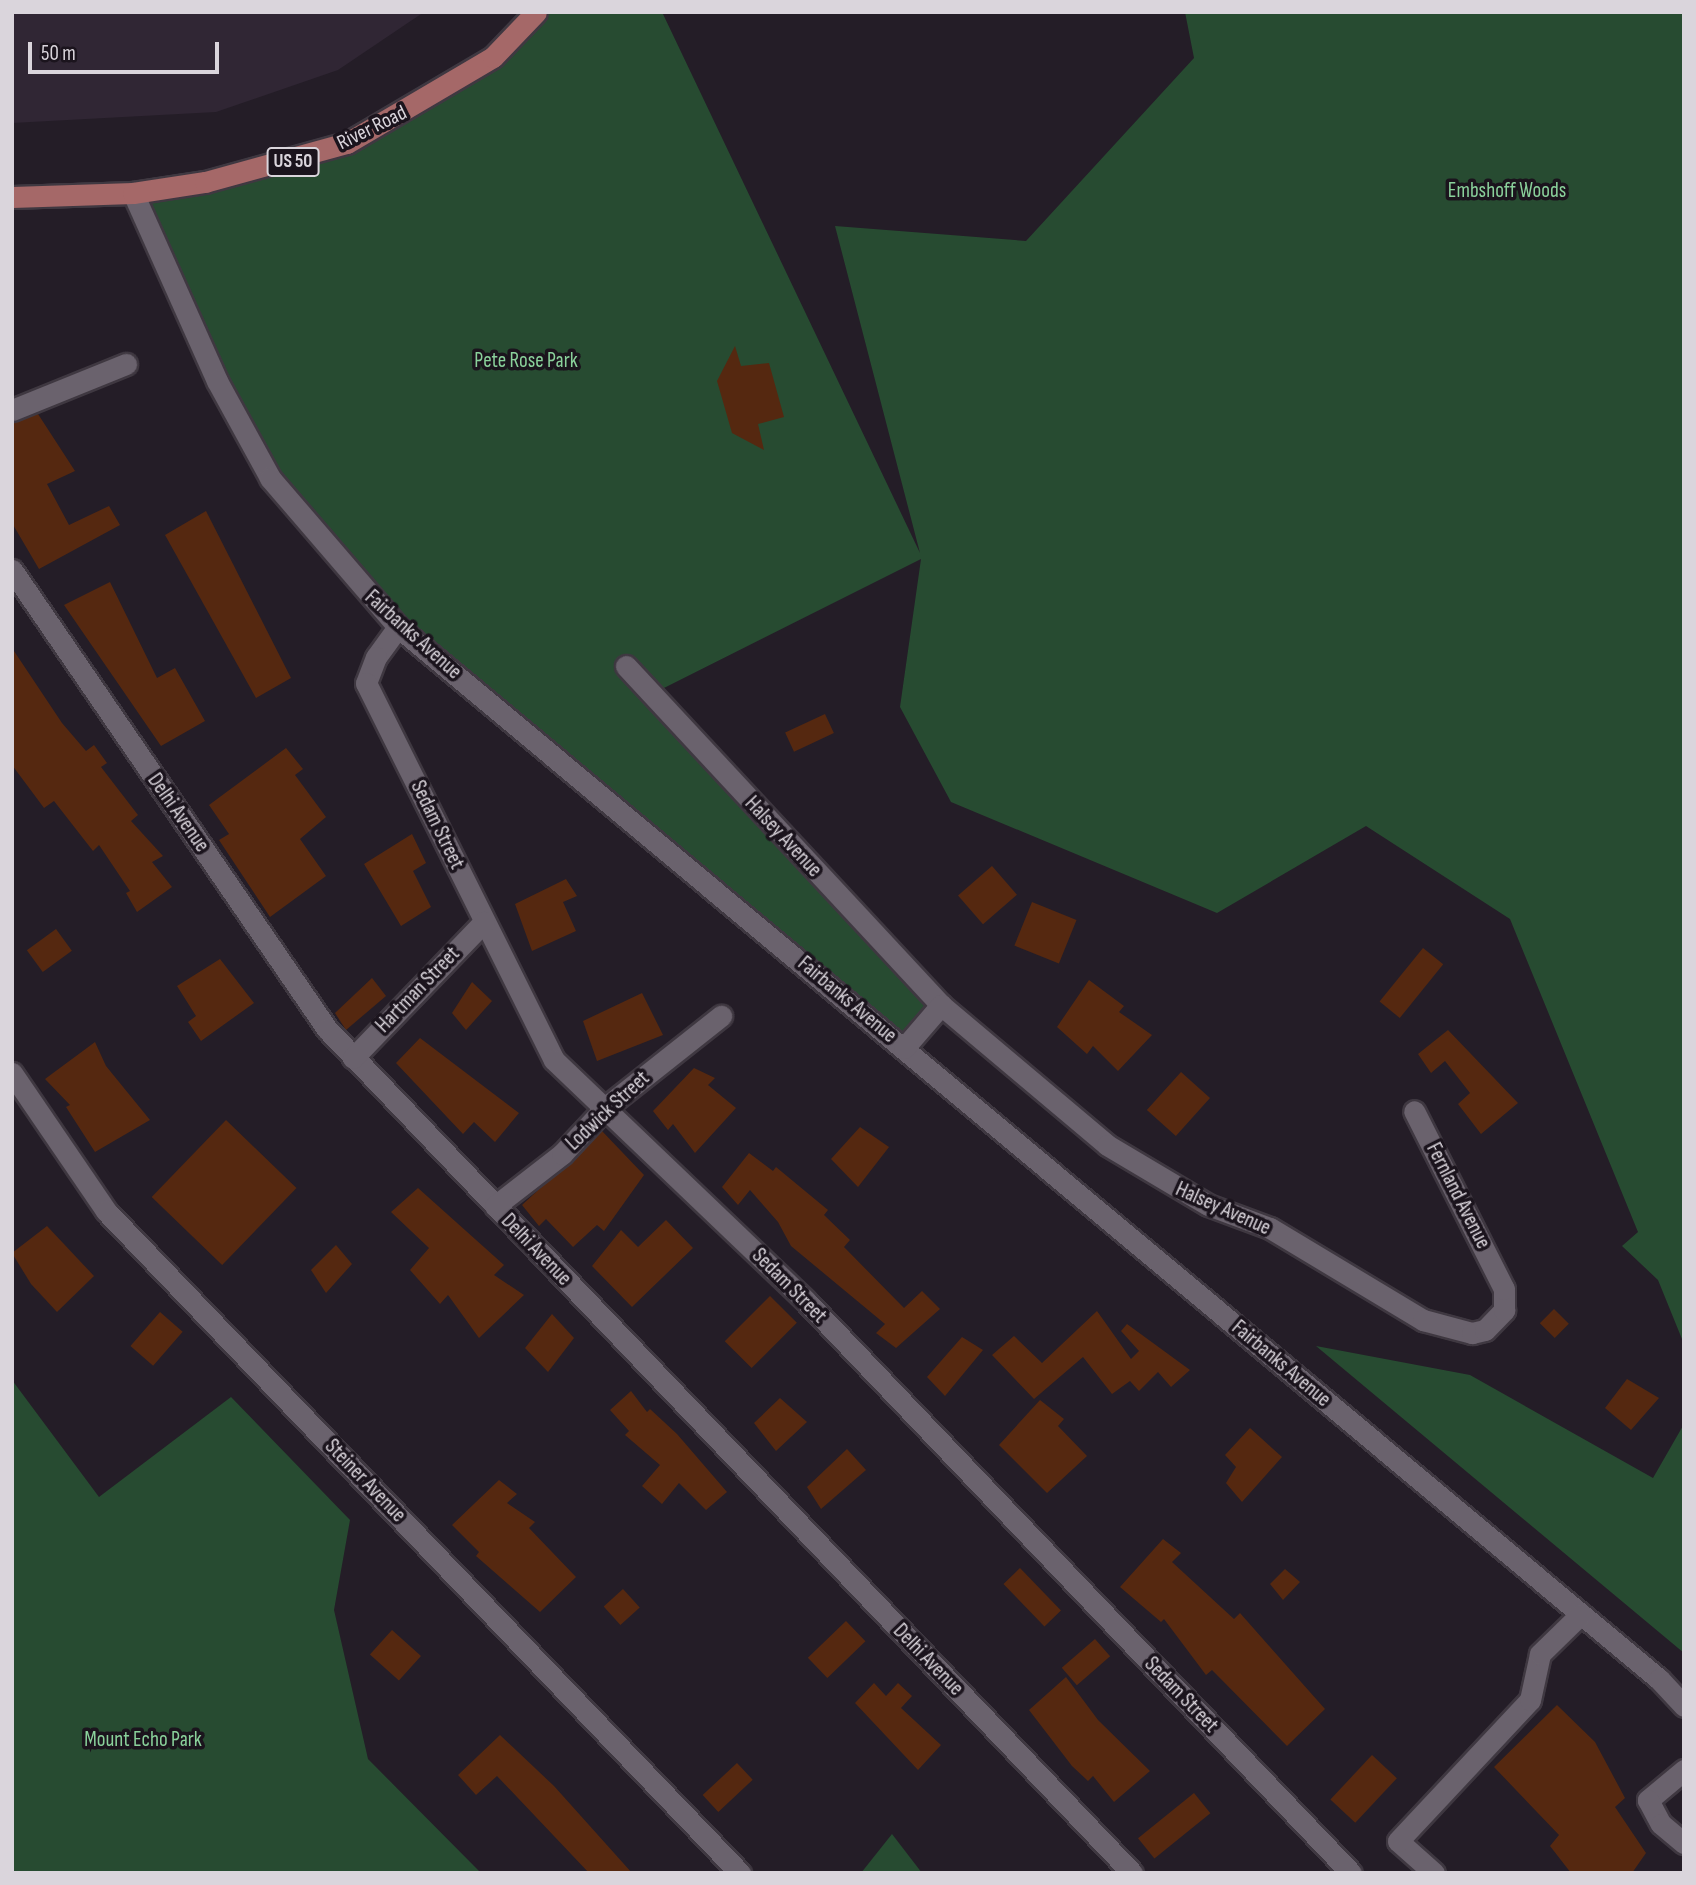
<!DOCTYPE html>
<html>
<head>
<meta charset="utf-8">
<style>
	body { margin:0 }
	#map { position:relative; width:1696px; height:1885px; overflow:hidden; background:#241d27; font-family:"Sofia Sans Condensed",sans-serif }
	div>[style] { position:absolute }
	.built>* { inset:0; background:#302634 }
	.green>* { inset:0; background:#274b31 }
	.building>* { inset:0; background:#552810; transform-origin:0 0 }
	.roads { filter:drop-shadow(2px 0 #3f3841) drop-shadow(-2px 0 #3f3841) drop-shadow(0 2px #3f3841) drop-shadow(0 -2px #3f3841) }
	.minor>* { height:21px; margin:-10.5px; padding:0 10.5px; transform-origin:10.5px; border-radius:10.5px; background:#6a626d }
	.major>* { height:21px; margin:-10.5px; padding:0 10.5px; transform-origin:10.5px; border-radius:10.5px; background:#a56868 }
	span { translate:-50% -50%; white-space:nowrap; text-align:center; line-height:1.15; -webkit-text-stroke:7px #1b141d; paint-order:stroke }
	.shield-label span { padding:2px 5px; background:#1b141d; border:2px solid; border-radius:5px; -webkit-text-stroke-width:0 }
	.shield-label { font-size:19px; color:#dad5dc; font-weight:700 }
	.street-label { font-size:21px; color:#dad5dc }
	.park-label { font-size:21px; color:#8ad19b }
	.frame { position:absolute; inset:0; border:14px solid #dad5dc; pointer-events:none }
	.scale { position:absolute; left:28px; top:42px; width:191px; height:32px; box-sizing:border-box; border:4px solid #dad5dc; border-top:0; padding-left:9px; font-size:21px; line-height:24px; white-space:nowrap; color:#dad5dc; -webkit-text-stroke:5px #1b141d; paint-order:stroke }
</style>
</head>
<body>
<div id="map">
	<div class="built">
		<div style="clip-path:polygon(12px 12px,424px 12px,338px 70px,216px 112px,12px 123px)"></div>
	</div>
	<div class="green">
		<div style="clip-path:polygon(536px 12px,662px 12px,920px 553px,835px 226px,1026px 241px,1194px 58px,1185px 12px,1684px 12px,1684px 1344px,1658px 1280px,1622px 1246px,1638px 1232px,1510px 919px,1366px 826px,1217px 913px,951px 802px,900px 707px,921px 559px,652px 694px,941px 1005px,904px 1048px,398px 627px,270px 478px,133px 193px,205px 182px,412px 109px)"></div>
		<div style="clip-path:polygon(1316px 1346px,1470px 1375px,1653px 1478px,1684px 1424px,1684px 1653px)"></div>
		<div style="clip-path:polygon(12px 1380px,99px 1497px,231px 1397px,350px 1520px,334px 1610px,368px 1759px,481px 1873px,12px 1873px)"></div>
		<div style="clip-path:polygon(892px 1834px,922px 1873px,861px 1873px)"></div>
	</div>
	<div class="building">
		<div style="clip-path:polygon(735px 346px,741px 366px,769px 363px,784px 417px,758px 424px,764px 450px,732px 433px,717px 381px)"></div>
		<div style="clip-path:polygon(38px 414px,75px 471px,47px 484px,69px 525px,109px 506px,120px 525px,39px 569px,12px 523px,12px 423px)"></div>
		<div style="clip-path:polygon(206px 511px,291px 678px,256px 698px,165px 535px)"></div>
		<div style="clip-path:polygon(110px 582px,157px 678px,175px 668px,205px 721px,161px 746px,64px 605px)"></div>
		<div style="clip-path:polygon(12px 648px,62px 723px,86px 751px,94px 745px,107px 763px,101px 767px,138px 815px,131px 821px,163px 856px,152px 862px,172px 887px,137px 912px,126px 893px,130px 891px,99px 845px,93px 851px,54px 801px,44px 808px,12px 765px)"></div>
		<div style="left:825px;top:714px;width:21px;height:44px;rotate:65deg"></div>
		<div style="clip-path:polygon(286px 748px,303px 769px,295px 775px,326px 817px,300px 839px,326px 876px,270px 917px,219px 840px,229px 834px,209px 805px)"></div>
		<div style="clip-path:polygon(412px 834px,426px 863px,413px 871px,431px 907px,401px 926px,364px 864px)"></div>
		<div style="left:992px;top:866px;width:38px;height:45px;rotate:49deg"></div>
		<div style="clip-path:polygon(566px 879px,577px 896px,563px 902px,576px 931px,532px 951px,515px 904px)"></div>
		<div style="left:1032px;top:902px;width:48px;height:47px;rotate:22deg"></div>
		<div style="left:56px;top:929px;width:27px;height:36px;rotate:54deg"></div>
		<div style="left:1423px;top:948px;width:26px;height:69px;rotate:39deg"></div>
		<div style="clip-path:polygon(220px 959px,254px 1003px,201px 1041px,188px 1022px,196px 1016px,177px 986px)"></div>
		<div style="clip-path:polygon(372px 978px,386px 996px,346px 1030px,335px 1013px)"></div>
		<div style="clip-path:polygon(1089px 980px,1124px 1006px,1119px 1012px,1152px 1035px,1118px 1071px,1093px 1046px,1087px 1054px,1057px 1027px)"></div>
		<div style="clip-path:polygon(472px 982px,492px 1001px,466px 1030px,452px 1013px)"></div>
		<div style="clip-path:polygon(642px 993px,663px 1035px,597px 1061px,583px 1021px)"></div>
		<div style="clip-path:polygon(1448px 1030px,1518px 1103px,1481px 1134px,1458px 1104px,1470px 1093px,1445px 1061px,1431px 1073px,1418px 1054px)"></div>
		<div style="clip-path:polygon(420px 1038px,519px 1113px,495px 1142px,474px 1122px,463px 1134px,396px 1063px)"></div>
		<div style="clip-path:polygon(95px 1042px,106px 1066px,150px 1120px,95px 1152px,66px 1107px,70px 1105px,45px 1079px)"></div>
		<div style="clip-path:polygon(694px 1068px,715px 1078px,708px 1085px,736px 1108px,695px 1153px,673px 1124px,668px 1130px,653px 1111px)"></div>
		<div style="left:1181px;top:1072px;width:39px;height:51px;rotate:42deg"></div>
		<div style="left:226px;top:1120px;width:98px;height:107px;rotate:44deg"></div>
		<div style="clip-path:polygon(860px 1127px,889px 1147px,858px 1187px,831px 1159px)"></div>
		<div style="clip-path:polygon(602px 1131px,644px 1175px,604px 1231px,597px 1225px,573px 1247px,546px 1219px,539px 1226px,522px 1205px)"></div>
		<div style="clip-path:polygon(749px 1153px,773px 1171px,776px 1167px,828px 1210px,824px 1215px,850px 1240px,844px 1247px,904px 1308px,922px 1291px,940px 1309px,896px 1348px,876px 1333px,885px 1324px,791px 1246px,778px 1222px,750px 1190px,738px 1205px,722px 1187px)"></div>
		<div style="clip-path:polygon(418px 1188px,504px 1265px,494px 1275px,524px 1295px,479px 1338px,448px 1295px,440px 1304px,410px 1270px,429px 1248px,391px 1212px)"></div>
		<div style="clip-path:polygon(666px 1220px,693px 1248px,632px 1307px,592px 1266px,621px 1230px,638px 1247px)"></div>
		<div style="clip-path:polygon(47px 1226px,94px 1276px,57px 1312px,31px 1284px,12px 1253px)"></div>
		<div style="clip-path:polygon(336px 1245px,352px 1264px,326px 1293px,311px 1270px)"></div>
		<div style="left:770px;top:1296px;width:38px;height:64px;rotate:45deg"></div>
		<div style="left:1554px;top:1309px;width:21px;height:20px;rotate:45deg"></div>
		<div style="clip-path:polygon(1097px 1311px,1131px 1359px,1139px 1351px,1121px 1331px,1127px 1324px,1190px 1370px,1171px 1387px,1158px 1372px,1139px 1391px,1130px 1381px,1112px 1394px,1083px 1357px,1034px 1399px,992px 1355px,1014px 1336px,1042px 1363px)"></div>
		<div style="left:160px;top:1312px;width:30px;height:45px;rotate:41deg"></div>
		<div style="clip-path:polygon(552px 1314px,574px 1338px,548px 1372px,525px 1348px)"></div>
		<div style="clip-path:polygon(962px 1337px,983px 1350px,945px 1396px,927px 1377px)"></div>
		<div style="clip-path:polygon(1627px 1379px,1659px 1398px,1631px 1430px,1605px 1408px)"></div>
		<div style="clip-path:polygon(631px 1391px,647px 1412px,650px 1409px,677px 1434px,727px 1492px,706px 1510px,679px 1483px,662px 1504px,642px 1486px,660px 1465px,625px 1435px,629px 1431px,610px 1410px)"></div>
		<div style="clip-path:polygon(780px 1398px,807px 1422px,776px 1451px,754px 1423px)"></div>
		<div style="clip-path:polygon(1040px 1400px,1064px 1419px,1058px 1426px,1087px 1456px,1047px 1493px,999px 1445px)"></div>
		<div style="clip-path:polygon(1250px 1428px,1282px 1457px,1242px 1502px,1226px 1483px,1236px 1467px,1225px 1455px)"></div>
		<div style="clip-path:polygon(847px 1449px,866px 1470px,821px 1509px,807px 1487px)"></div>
		<div style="clip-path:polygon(499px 1480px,517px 1494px,507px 1503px,535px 1522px,529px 1528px,576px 1577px,540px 1612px,476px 1556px,479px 1552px,452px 1525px)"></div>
		<div style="clip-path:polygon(1163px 1539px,1181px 1553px,1172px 1562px,1234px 1619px,1240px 1613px,1325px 1709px,1287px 1746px,1212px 1670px,1206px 1675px,1164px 1619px,1161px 1622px,1120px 1587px)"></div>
		<div style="left:1020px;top:1568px;width:59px;height:23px;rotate:46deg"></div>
		<div style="clip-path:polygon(1285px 1569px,1300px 1582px,1283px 1600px,1270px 1584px)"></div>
		<div style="left:623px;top:1589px;width:25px;height:26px;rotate:48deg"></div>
		<div style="left:846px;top:1621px;width:28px;height:53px;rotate:46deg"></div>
		<div style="left:392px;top:1630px;width:39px;height:33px;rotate:42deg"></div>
		<div style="left:1095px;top:1639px;width:23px;height:44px;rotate:49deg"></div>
		<div style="clip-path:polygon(1066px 1677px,1098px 1720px,1150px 1771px,1114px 1802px,1093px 1776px,1088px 1781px,1072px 1766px,1029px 1710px)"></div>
		<div style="clip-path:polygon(874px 1683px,886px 1696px,898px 1683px,912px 1696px,901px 1708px,941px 1745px,918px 1770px,855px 1703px)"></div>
		<div style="clip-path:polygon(1557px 1705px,1595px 1742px,1625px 1798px,1615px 1807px,1646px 1853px,1632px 1873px,1571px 1873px,1550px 1846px,1559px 1835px,1494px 1767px)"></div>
		<div style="clip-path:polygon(500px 1735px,554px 1786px,632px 1873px,589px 1873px,497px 1776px,476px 1795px,458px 1775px)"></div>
		<div style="left:1372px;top:1755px;width:34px;height:61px;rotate:43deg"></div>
		<div style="left:737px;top:1763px;width:23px;height:47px;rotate:47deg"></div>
		<div style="left:1194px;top:1793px;width:26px;height:72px;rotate:51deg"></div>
	</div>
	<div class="roads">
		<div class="minor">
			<div style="left:133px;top:193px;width:206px;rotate:65.9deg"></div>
			<div style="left:217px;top:381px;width:111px;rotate:61.3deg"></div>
			<div style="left:270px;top:478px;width:196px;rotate:49.3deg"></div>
			<div style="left:398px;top:627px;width:1642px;rotate:39.84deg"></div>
			<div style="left:1659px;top:1679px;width:37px;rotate:47deg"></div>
			<div style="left:12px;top:410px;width:123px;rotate:-22deg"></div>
			<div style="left:12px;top:570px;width:557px;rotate:55.54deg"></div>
			<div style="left:327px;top:1029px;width:1166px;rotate:46.35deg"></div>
			<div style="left:398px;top:627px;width:37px;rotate:126deg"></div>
			<div style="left:376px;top:657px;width:28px;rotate:111deg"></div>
			<div style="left:366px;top:683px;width:421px;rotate:63.5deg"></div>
			<div style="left:554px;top:1060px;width:347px;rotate:43.7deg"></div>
			<div style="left:805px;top:1300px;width:791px;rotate:46.38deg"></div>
			<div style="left:626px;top:666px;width:463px;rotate:47.1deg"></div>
			<div style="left:941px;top:1005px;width:217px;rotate:40.1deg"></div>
			<div style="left:1107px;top:1145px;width:117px;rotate:30.7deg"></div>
			<div style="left:1208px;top:1205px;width:66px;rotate:20.4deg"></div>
			<div style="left:1270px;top:1228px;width:179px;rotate:31deg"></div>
			<div style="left:1423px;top:1320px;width:51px;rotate:14.9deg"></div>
			<div style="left:1472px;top:1333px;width:13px;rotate:-13deg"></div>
			<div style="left:1485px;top:1330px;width:28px;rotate:-46deg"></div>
			<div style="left:1504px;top:1310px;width:21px;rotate:-90deg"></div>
			<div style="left:1504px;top:1289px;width:199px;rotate:-116.8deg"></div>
			<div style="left:904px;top:1048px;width:57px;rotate:-49.3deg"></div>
			<div style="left:353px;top:1058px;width:189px;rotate:-46.1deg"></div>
			<div style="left:12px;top:1073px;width:167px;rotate:55.7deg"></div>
			<div style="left:106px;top:1211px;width:917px;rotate:46.24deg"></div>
			<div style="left:495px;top:1206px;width:85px;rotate:-37.8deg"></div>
			<div style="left:562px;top:1154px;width:64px;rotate:-46.9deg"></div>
			<div style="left:606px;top:1107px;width:147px;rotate:-38.4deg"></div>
			<div style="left:1684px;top:1770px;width:47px;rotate:140.2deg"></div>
			<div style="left:1648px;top:1800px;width:27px;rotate:62deg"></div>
			<div style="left:1661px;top:1824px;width:30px;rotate:40deg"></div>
			<div style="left:1434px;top:1873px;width:48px;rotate:-138.4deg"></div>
			<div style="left:1398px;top:1841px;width:193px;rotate:-46.9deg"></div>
			<div style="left:1530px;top:1700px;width:47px;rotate:-77.7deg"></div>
			<div style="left:1540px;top:1654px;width:57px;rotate:-44.3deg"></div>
		</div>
		<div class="major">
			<div style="left:12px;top:197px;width:121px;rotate:-1.9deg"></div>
			<div style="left:133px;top:193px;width:73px;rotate:-8.7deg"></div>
			<div style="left:205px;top:182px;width:147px;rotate:-15.4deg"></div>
			<div style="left:347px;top:143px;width:169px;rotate:-30.5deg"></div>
			<div style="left:493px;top:57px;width:62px;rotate:-46.3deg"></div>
		</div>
	</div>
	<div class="shield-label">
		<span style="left:293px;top:162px">US 50</span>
	</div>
	<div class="street-label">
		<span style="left:372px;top:128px;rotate:-26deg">River Road</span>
		<span style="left:413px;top:635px;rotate:42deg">Fairbanks Avenue</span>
		<span style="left:178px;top:813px;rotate:55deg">Delhi Avenue</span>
		<span style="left:437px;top:825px;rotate:64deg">Sedam Street</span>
		<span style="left:783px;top:837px;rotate:47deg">Halsey Avenue</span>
		<span style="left:418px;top:990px;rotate:-46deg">Hartman Street</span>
		<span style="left:847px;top:1000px;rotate:40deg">Fairbanks Avenue</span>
		<span style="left:608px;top:1111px;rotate:-43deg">Lodwick Street</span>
		<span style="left:1458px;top:1196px;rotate:63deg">Fernland Avenue</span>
		<span style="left:1223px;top:1209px;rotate:24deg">Halsey Avenue</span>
		<span style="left:536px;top:1250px;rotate:46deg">Delhi Avenue</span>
		<span style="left:789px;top:1286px;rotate:45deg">Sedam Street</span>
		<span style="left:1281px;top:1364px;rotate:40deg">Fairbanks Avenue</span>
		<span style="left:365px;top:1481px;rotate:46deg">Steiner Avenue</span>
		<span style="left:928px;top:1660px;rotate:46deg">Delhi Avenue</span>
		<span style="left:1181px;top:1695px;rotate:46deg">Sedam Street</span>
	</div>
	<div class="park-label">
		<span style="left:1507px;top:191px">Embshoff Woods</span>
		<span style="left:526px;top:361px">Pete Rose Park</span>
		<span style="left:143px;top:1740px">Mount Echo Park</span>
	</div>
	<div class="frame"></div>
	<div class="scale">50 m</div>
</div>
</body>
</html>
